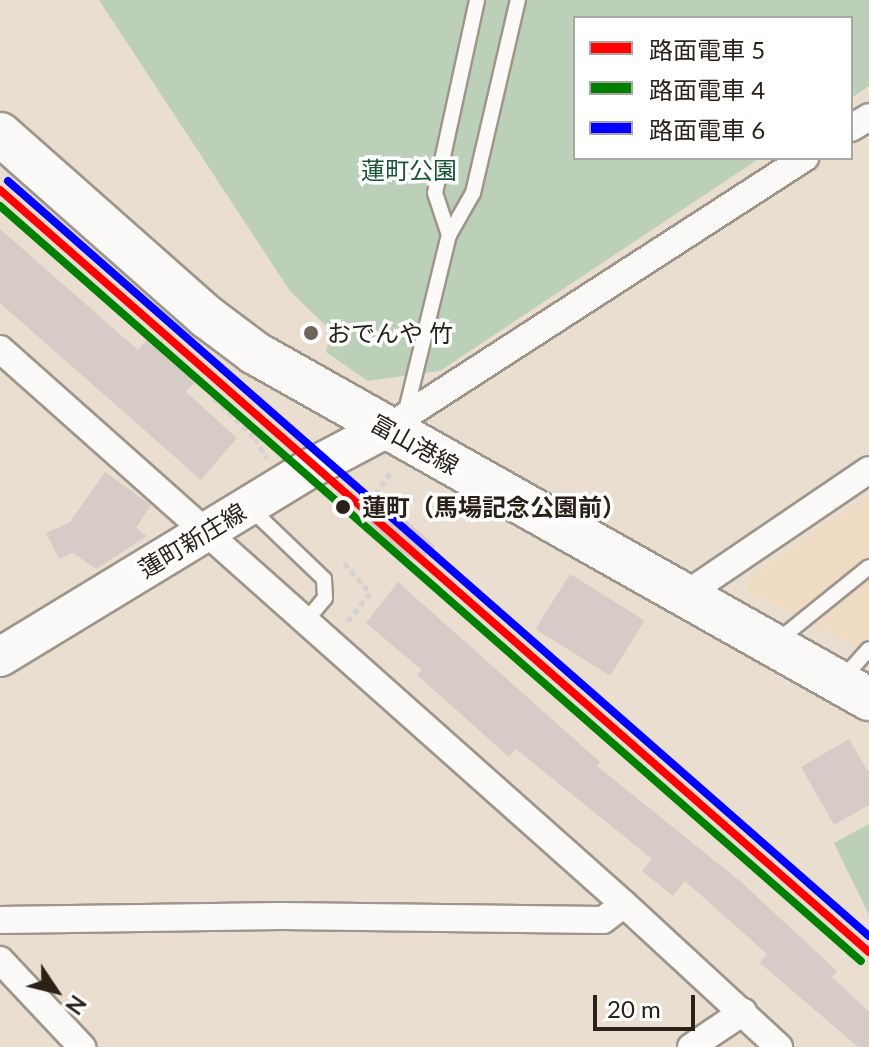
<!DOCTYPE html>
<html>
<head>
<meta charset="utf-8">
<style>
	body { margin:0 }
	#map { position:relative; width:869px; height:1047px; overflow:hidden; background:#eaded0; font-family:Lato,"Noto Sans JP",sans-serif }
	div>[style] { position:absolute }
	.built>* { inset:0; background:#efdac3 }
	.green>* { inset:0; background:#bccfb9 }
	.building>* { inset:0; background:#d6cbc7; transform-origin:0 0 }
	.path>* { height:5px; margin-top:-2.5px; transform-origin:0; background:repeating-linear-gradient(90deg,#d6d3cf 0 6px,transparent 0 10px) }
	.roads { filter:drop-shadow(2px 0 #9e958b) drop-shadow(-2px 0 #9e958b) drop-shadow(0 2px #9e958b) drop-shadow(0 -2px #9e958b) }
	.service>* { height:14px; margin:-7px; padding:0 7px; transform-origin:7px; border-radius:7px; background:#fcfaf8 }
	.minor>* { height:26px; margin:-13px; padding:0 13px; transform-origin:13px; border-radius:13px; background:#fcfaf8 }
	.secondary>* { height:38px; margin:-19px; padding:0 19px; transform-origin:19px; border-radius:19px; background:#fcfaf8 }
	.primary>* { height:42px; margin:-21px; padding:0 21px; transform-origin:21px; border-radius:21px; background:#fcfaf8 }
	.tram-1>* { height:8px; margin:-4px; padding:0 4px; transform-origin:4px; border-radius:4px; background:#f00 }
	.tram-2>* { height:8px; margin:-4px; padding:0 4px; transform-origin:4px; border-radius:4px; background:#008000 }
	.tram-3>* { height:8px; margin:-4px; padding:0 4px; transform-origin:4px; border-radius:4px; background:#00f }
	.dots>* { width:22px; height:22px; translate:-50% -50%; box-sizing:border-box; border:4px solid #fff; border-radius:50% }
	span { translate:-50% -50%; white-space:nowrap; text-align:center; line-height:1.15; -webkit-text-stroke:7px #fff; paint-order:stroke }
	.park-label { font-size:24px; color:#185435 }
	.poi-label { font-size:24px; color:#2a2219 }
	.left { translate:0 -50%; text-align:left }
	.street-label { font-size:24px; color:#2a2219 }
	.stop-label { font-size:24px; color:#2a2219; font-weight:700 }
	.legend { position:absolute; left:573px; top:16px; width:280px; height:144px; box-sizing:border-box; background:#fff; border:2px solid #aaa7a3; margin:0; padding:10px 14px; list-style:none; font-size:24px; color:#2a2219 }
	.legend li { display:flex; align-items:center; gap:16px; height:40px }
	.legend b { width:40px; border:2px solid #aaa7a3 }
	.north { position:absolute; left:16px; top:951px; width:80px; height:80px; -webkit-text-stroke:6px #fff; paint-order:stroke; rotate:125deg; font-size:22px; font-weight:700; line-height:32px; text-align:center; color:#2a2219 }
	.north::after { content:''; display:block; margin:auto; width:28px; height:36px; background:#2a2219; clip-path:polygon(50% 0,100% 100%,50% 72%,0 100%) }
	.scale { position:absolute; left:593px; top:995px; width:102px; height:36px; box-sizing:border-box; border:4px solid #2a2219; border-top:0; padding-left:10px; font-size:24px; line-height:28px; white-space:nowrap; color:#2a2219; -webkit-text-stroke:6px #fff; paint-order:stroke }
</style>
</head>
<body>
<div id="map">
	<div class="built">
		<div style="clip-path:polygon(869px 495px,869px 653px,751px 593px,747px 579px)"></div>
	</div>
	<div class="green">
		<div style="clip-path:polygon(99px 0,869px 0,869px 86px,851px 98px,851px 18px,575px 18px,575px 158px,760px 158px,440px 371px,368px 381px,326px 352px,331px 331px,290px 291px)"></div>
		<div style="clip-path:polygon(869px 824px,869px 915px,834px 843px)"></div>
	</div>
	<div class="building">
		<div style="clip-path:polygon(0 229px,138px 350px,152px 334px,200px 376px,186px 392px,237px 438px,201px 480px,0 303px)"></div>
		<div style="clip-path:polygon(105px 472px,151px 505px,136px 528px,147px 536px,96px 569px,73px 553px,59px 559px,46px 533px,70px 522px)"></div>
		<div style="clip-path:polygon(387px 503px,435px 546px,419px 563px,363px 531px)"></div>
		<div style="left:570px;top:574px;width:88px;height:65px;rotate:32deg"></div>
		<div style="clip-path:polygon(398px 582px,600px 762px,597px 766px,741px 882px,837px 971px,832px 977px,869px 1012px,869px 1047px,858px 1047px,760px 963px,767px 954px,685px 881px,673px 896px,642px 871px,652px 859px,516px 749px,509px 757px,417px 675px,422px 670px,366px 623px)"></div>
		<div style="clip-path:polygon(849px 739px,869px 773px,869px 805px,834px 825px,801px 767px)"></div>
	</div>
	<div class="path">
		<div style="left:214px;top:398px;width:57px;rotate:44.3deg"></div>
		<div style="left:255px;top:438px;width:23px;rotate:61deg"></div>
		<div style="left:375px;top:494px;width:27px;rotate:-54deg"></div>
		<div style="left:344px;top:563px;width:40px;rotate:49deg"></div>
		<div style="left:370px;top:593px;width:37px;rotate:128deg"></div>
	</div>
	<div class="roads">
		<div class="service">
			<div style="left:449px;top:235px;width:44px;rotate:-108.4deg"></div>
			<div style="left:435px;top:193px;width:198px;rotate:-77.7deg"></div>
			<div style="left:405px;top:415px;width:185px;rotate:-76.3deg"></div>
			<div style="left:449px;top:235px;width:48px;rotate:-60.3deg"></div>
			<div style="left:473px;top:193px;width:198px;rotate:-76.9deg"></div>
			<div style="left:249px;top:507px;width:104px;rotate:43.8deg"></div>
			<div style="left:324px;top:579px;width:19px;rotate:87deg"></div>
			<div style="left:325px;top:598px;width:33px;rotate:130deg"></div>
			<div style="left:776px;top:642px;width:119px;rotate:-38.9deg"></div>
			<div style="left:842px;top:679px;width:40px;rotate:-48deg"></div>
		</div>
		<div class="minor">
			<div style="left:851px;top:128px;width:21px;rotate:-31deg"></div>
			<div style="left:0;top:349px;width:835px;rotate:41.65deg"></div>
			<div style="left:387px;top:428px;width:498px;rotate:-32.9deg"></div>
			<div style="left:685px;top:595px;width:222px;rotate:-34.2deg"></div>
			<div style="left:0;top:920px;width:282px;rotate:-0.8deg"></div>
			<div style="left:282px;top:916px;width:321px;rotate:0.7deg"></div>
			<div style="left:603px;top:920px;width:26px;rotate:-37deg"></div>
			<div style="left:624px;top:904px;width:211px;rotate:42.7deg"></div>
			<div style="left:0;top:960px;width:120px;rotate:46.7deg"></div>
			<div style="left:691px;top:1047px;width:63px;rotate:-33.9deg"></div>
		</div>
		<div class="secondary">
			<div style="left:0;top:657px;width:366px;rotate:-31.3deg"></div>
			<div style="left:313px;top:467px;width:84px;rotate:-27.8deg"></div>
		</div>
		<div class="primary">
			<div style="left:0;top:134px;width:276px;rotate:41.5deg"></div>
			<div style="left:207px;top:317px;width:60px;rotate:36.9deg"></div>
			<div style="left:255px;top:353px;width:705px;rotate:29.4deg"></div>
		</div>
	</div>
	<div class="tram-1">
		<div style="left:0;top:190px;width:1156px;rotate:41.25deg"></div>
	</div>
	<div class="tram-2">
		<div style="left:0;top:206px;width:1145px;rotate:41.25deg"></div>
	</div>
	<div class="tram-3">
		<div style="left:8px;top:181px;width:1145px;rotate:41.25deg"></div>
	</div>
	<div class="dots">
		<div style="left:311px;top:333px;background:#6d6459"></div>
		<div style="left:343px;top:507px;background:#2a2219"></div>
	</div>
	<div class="park-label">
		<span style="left:409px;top:170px">蓮町公園</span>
	</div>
	<div class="poi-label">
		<span class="left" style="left:327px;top:333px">おでんや 竹</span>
	</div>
	<div class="street-label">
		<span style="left:415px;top:444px;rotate:29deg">富山港線</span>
		<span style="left:192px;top:540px;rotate:-31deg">蓮町新庄線</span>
	</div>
	<div class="stop-label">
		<span class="left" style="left:362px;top:507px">蓮町（馬場記念公園前）</span>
	</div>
	<ul class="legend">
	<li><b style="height:10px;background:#f00"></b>路面電車 5</li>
	<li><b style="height:10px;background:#008000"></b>路面電車 4</li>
	<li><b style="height:10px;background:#00f"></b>路面電車 6</li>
	</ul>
	<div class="north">N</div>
	<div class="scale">20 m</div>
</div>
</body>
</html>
